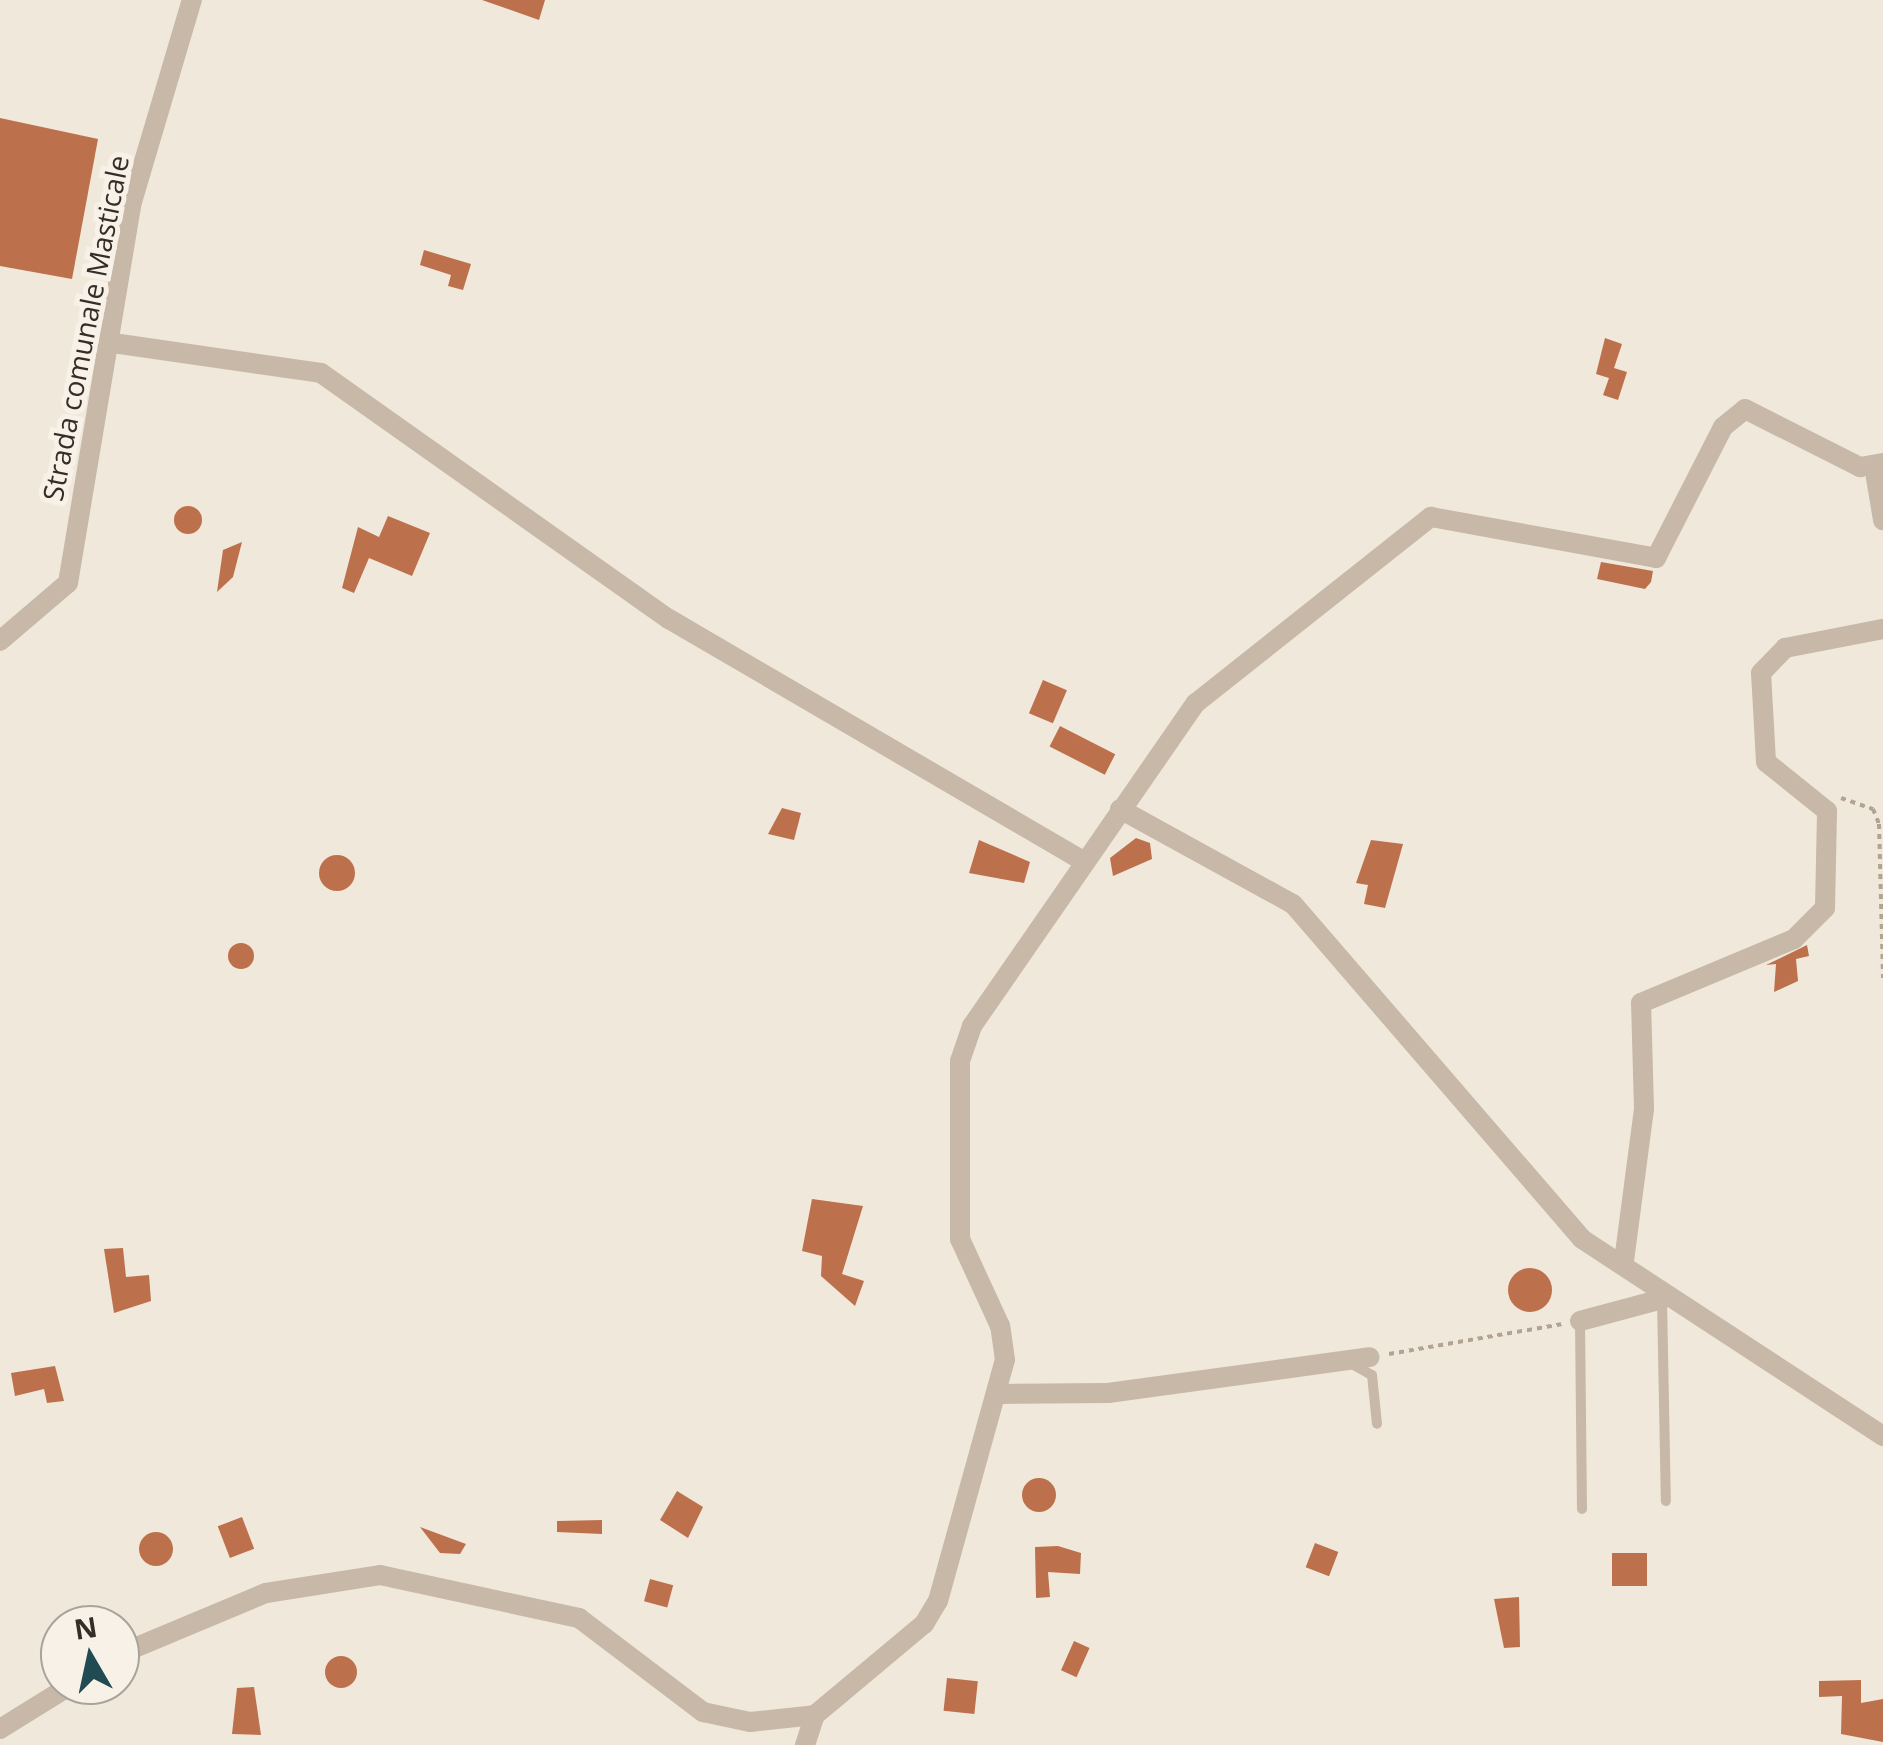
<!DOCTYPE html>
<html>
<head>
<meta charset="utf-8">
<style>
	body { margin:0 }
	#map { position:relative; width:1883px; height:1745px; overflow:hidden; background:#f0e8db; font-family:"Open Sans",sans-serif }
	div>[style] { position:absolute }
	.building>* { inset:0; background:#bd704c; transform-origin:0 0 }
	.round { border-radius:50% }
	.path>* { height:4px; margin-top:-2px; transform-origin:0; background:repeating-linear-gradient(90deg,#b2a392 0 5px,transparent 0 10px) }
	.lane>* { height:10px; margin:-5px; padding:0 5px; transform-origin:5px; border-radius:5px; background:#c7b8a8 }
	.street>* { height:20px; margin:-10px; padding:0 10px; transform-origin:10px; border-radius:10px; background:#c7b8a8 }
	span { translate:-50% -50%; white-space:nowrap; text-align:center; line-height:1.15; -webkit-text-stroke:10px #f8f1e7; paint-order:stroke }
	.street-label { font-size:28px; color:#342d28 }
	.north { position:absolute; left:40px; top:1605px; width:100px; height:100px; box-sizing:border-box; background:#f8f1e7; border:2px solid #aaa39b; border-radius:50%; rotate:351deg; font-size:28px; font-weight:700; line-height:40px; text-align:center; color:#342d28 }
	.north::after { content:''; display:block; margin:auto; width:35px; height:45px; background:#204b52; clip-path:polygon(50% 0,100% 100%,50% 72%,0 100%) }
</style>
</head>
<body>
<div id="map">
	<div class="building">
		<div style="clip-path:polygon(482px 0,545px 0,539px 20px)"></div>
		<div style="clip-path:polygon(0 118px,98px 139px,72px 279px,0 266px)"></div>
		<div style="clip-path:polygon(424px 250px,471px 264px,463px 290px,448px 286px,451px 275px,420px 265px)"></div>
		<div style="clip-path:polygon(1605px 338px,1622px 344px,1614px 368px,1627px 372px,1618px 400px,1603px 395px,1609px 378px,1596px 374px)"></div>
		<div class="round" style="left:174px;top:506px;width:28px;height:28px"></div>
		<div style="clip-path:polygon(388px 516px,430px 533px,412px 576px,369px 558px,354px 593px,342px 588px,358px 527px,379px 537px)"></div>
		<div style="clip-path:polygon(242px 542px,233px 577px,217px 592px,223px 550px)"></div>
		<div style="clip-path:polygon(1601px 562px,1653px 571px,1651px 582px,1645px 589px,1597px 579px)"></div>
		<div style="left:1043px;top:680px;width:26px;height:36px;rotate:23deg"></div>
		<div style="left:1060px;top:726px;width:62px;height:23px;rotate:27deg"></div>
		<div style="clip-path:polygon(782px 808px,801px 813px,794px 840px,768px 834px)"></div>
		<div style="clip-path:polygon(1136px 838px,1150px 843px,1152px 859px,1113px 876px,1110px 858px)"></div>
		<div style="clip-path:polygon(979px 840px,1030px 862px,1024px 883px,969px 873px)"></div>
		<div style="clip-path:polygon(1371px 840px,1403px 844px,1385px 908px,1364px 904px,1368px 885px,1356px 883px)"></div>
		<div class="round" style="left:319px;top:855px;width:36px;height:36px"></div>
		<div class="round" style="left:228px;top:943px;width:26px;height:26px"></div>
		<div style="clip-path:polygon(1807px 945px,1809px 956px,1796px 959px,1798px 981px,1774px 992px,1776px 964px,1766px 965px)"></div>
		<div style="clip-path:polygon(812px 1199px,863px 1206px,842px 1274px,864px 1281px,855px 1306px,821px 1276px,822px 1256px,802px 1251px)"></div>
		<div style="clip-path:polygon(123px 1248px,126px 1277px,149px 1275px,151px 1301px,114px 1313px,104px 1249px)"></div>
		<div class="round" style="left:1508px;top:1268px;width:44px;height:44px"></div>
		<div style="clip-path:polygon(55px 1366px,64px 1401px,47px 1403px,44px 1389px,15px 1396px,11px 1373px)"></div>
		<div class="round" style="left:1022px;top:1478px;width:34px;height:34px"></div>
		<div style="clip-path:polygon(677px 1491px,703px 1507px,688px 1538px,660px 1520px)"></div>
		<div style="left:242px;top:1517px;width:34px;height:26px;rotate:69deg"></div>
		<div style="clip-path:polygon(602px 1520px,602px 1534px,557px 1532px,557px 1521px)"></div>
		<div style="clip-path:polygon(420px 1527px,466px 1544px,460px 1554px,440px 1553px)"></div>
		<div class="round" style="left:139px;top:1532px;width:34px;height:34px"></div>
		<div style="left:1315px;top:1543px;width:25px;height:26px;rotate:21deg"></div>
		<div style="clip-path:polygon(1058px 1546px,1081px 1553px,1080px 1574px,1048px 1572px,1050px 1597px,1036px 1598px,1035px 1547px)"></div>
		<div style="left:1612px;top:1553px;width:35px;height:33px"></div>
		<div style="left:650px;top:1579px;width:24px;height:23px;rotate:15deg"></div>
		<div style="clip-path:polygon(1519px 1597px,1520px 1647px,1504px 1648px,1494px 1599px)"></div>
		<div style="left:1074px;top:1641px;width:17px;height:32px;rotate:24deg"></div>
		<div class="round" style="left:325px;top:1656px;width:32px;height:32px"></div>
		<div style="left:947px;top:1678px;width:31px;height:33px;rotate:6deg"></div>
		<div style="clip-path:polygon(1861px 1680px,1861px 1703px,1883px 1699px,1883px 1742px,1841px 1734px,1842px 1696px,1819px 1697px,1819px 1681px)"></div>
		<div style="clip-path:polygon(254px 1687px,261px 1735px,232px 1734px,237px 1688px)"></div>
	</div>
	<div class="path">
		<div style="left:1841px;top:798px;width:34px;rotate:19deg"></div>
		<div style="left:1873px;top:809px;width:16px;rotate:68deg"></div>
		<div style="left:1879px;top:824px;width:154px;rotate:88.5deg"></div>
		<div style="left:1389px;top:1354px;width:176px;rotate:-9.8deg"></div>
	</div>
	<div class="lane">
		<div style="left:1662px;top:1300px;width:201px;rotate:88.9deg"></div>
		<div style="left:1580px;top:1321px;width:188px;rotate:89.4deg"></div>
		<div style="left:1350px;top:1363px;width:25px;rotate:29deg"></div>
		<div style="left:1372px;top:1375px;width:49px;rotate:84.2deg"></div>
	</div>
	<div class="street">
		<div style="left:106px;top:342px;width:217px;rotate:8.2deg"></div>
		<div style="left:321px;top:373px;width:426px;rotate:35.3deg"></div>
		<div style="left:669px;top:619px;width:480px;rotate:30.3deg"></div>
		<div style="left:1874px;top:466px;width:55px;rotate:80.5deg"></div>
		<div style="left:0;top:641px;width:89px;rotate:-40.5deg"></div>
		<div style="left:68px;top:583px;width:386px;rotate:-80.5deg"></div>
		<div style="left:132px;top:202px;width:211px;rotate:-73.5deg"></div>
		<div style="left:1120px;top:809px;width:197px;rotate:28.8deg"></div>
		<div style="left:1293px;top:904px;width:442px;rotate:49.2deg"></div>
		<div style="left:1582px;top:1239px;width:360px;rotate:33.2deg"></div>
		<div style="left:1624px;top:1261px;width:153px;rotate:-82.5deg"></div>
		<div style="left:1644px;top:1109px;width:106px;rotate:-91.6deg"></div>
		<div style="left:1641px;top:1003px;width:166px;rotate:-22.7deg"></div>
		<div style="left:1794px;top:939px;width:44px;rotate:-45deg"></div>
		<div style="left:1825px;top:908px;width:97px;rotate:-88.8deg"></div>
		<div style="left:1827px;top:811px;width:78px;rotate:-141.2deg"></div>
		<div style="left:1766px;top:762px;width:89px;rotate:-93.2deg"></div>
		<div style="left:1761px;top:673px;width:35px;rotate:-46deg"></div>
		<div style="left:1785px;top:648px;width:100px;rotate:-11deg"></div>
		<div style="left:1580px;top:1321px;width:85px;rotate:-15deg"></div>
		<div style="left:996px;top:1394px;width:112px;rotate:-0.5deg"></div>
		<div style="left:1108px;top:1393px;width:264px;rotate:-7.8deg"></div>
		<div style="left:120px;top:1654px;width:158px;rotate:-22.7deg"></div>
		<div style="left:266px;top:1593px;width:115px;rotate:-9deg"></div>
		<div style="left:380px;top:1575px;width:204px;rotate:12.2deg"></div>
		<div style="left:579px;top:1618px;width:156px;rotate:37.2deg"></div>
		<div style="left:703px;top:1712px;width:48px;rotate:12deg"></div>
		<div style="left:750px;top:1722px;width:65px;rotate:-6.1deg"></div>
		<div style="left:815px;top:1715px;width:142px;rotate:-39.9deg"></div>
		<div style="left:924px;top:1624px;width:27px;rotate:-59deg"></div>
		<div style="left:938px;top:1601px;width:250px;rotate:-74.5deg"></div>
		<div style="left:1005px;top:1360px;width:34px;rotate:-98deg"></div>
		<div style="left:1000px;top:1326px;width:96px;rotate:-114.7deg"></div>
		<div style="left:960px;top:1239px;width:178px;rotate:-90deg"></div>
		<div style="left:960px;top:1061px;width:37px;rotate:-71deg"></div>
		<div style="left:972px;top:1026px;width:393px;rotate:-55.3deg"></div>
		<div style="left:1196px;top:703px;width:300px;rotate:-38.4deg"></div>
		<div style="left:1431px;top:517px;width:229px;rotate:10.3deg"></div>
		<div style="left:1656px;top:558px;width:147px;rotate:-62.9deg"></div>
		<div style="left:1723px;top:427px;width:28px;rotate:-39deg"></div>
		<div style="left:1745px;top:409px;width:129px;rotate:26.8deg"></div>
		<div style="left:1860px;top:467px;width:23px;rotate:-10deg"></div>
		<div style="left:0;top:1729px;width:84px;rotate:-31.8deg"></div>
		<div style="left:805px;top:1745px;width:32px;rotate:-72deg"></div>
	</div>
	<div class="street-label">
		<span style="left:85px;top:328px;rotate:-79deg">Strada comunale Masticale</span>
	</div>
	<div class="north">N</div>
</div>
</body>
</html>
